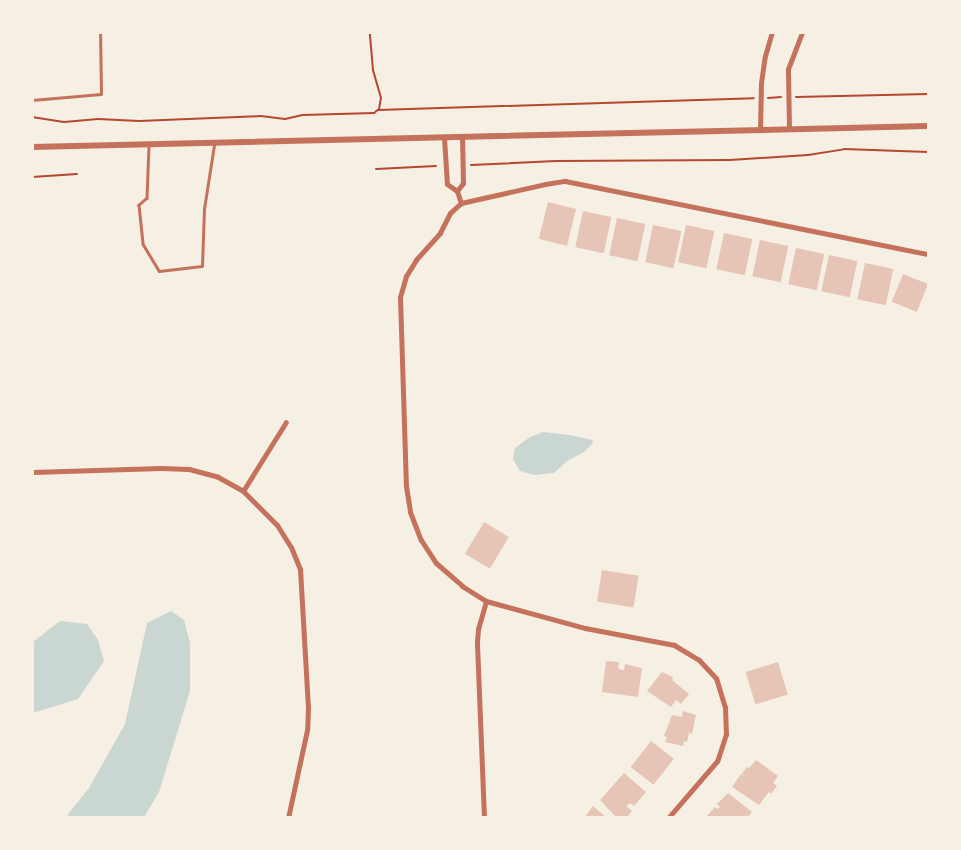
<!DOCTYPE html>
<html>
<head>
<meta charset="utf-8">
<style>
	body { margin:0 }
	#map { position:relative; width:961px; height:850px; overflow:hidden; background:#f6efe4; font-family:"IBM Plex Serif",serif }
	div>[style] { position:absolute }
	.water>* { inset:0; background:#c9d6d2 }
	.building>* { inset:0; background:#e6c5b7; transform-origin:0 0 }
	.path>* { height:2px; margin:-1px; padding:0 1px; transform-origin:1px; border-radius:1px; background:#b5482f }
	.service>* { height:2.5px; margin:-1.25px; padding:0 1.25px; transform-origin:1.25px; border-radius:1.25px; background:#c5725c }
	.minor>* { height:5px; margin:-2.5px; padding:0 2.5px; transform-origin:2.5px; border-radius:2.5px; background:#c5725c }
	.tertiary>* { height:6px; margin:-3px; padding:0 3px; transform-origin:3px; border-radius:3px; background:#c5725c }
	span { translate:-50% -50%; white-space:nowrap; text-align:center; line-height:1.15; -webkit-text-stroke:5px #f6efe4; paint-order:stroke }
	.frame { position:absolute; inset:0; border:34px solid #f6efe4; pointer-events:none }
</style>
</head>
<body>
<div id="map">
	<div class="water">
		<div style="clip-path:polygon(543px 432px,570px 435px,592px 440px,593px 443px,584px 452px,567px 461px,554px 473px,534px 475px,520px 471px,513px 459px,515px 448px,530px 437px)"></div>
		<div style="clip-path:polygon(171px 611px,184px 620px,190px 643px,190px 691px,159px 792px,144px 817px,66px 817px,89px 788px,125px 724px,147px 623px)"></div>
		<div style="clip-path:polygon(60px 621px,87px 624px,98px 640px,104px 661px,78px 699px,33px 713px,33px 642px)"></div>
	</div>
	<div class="building">
		<div style="left:548px;top:202px;width:29px;height:38px;rotate:14deg"></div>
		<div style="left:583px;top:211px;width:29px;height:37px;rotate:12deg"></div>
		<div style="left:617px;top:218px;width:29px;height:38px;rotate:12deg"></div>
		<div style="left:653px;top:225px;width:29px;height:38px;rotate:12deg"></div>
		<div style="left:686px;top:225px;width:29px;height:38px;rotate:12deg"></div>
		<div style="left:724px;top:233px;width:29px;height:37px;rotate:12deg"></div>
		<div style="left:760px;top:240px;width:29px;height:37px;rotate:12deg"></div>
		<div style="left:796px;top:248px;width:29px;height:37px;rotate:12deg"></div>
		<div style="left:829px;top:255px;width:29px;height:37px;rotate:12deg"></div>
		<div style="left:865px;top:263px;width:29px;height:37px;rotate:12deg"></div>
		<div style="left:903px;top:274px;width:27px;height:30px;rotate:22deg"></div>
		<div style="left:484px;top:522px;width:29px;height:37px;rotate:31deg"></div>
		<div style="left:602px;top:570px;width:37px;height:32px;rotate:9deg"></div>
		<div style="clip-path:polygon(606px 661px,619px 662px,618px 668px,621px 670px,624px 670px,625px 664px,642px 668px,638px 697px,602px 692px)"></div>
		<div style="left:778px;top:662px;width:34px;height:34px;rotate:73deg"></div>
		<div style="clip-path:polygon(662px 672px,673px 677px,672px 680px,689px 694px,681px 704px,676px 700px,671px 707px,647px 691px)"></div>
		<div style="clip-path:polygon(683px 711px,696px 715px,692px 734px,689px 733px,687px 742px,684px 741px,683px 746px,665px 742px,667px 737px,664px 736px,672px 715px,682px 717px)"></div>
		<div style="left:651px;top:741px;width:29px;height:33px;rotate:38deg"></div>
		<div style="clip-path:polygon(756px 760px,778px 776px,773px 783px,777px 786px,771px 794px,769px 792px,759px 805px,732px 787px,741px 774px,744px 776px,742px 773px,747px 767px,749px 768px)"></div>
		<div style="clip-path:polygon(624px 773px,646px 792px,634px 806px,630px 803px,626px 806px,632px 811px,626px 818px,617px 818px,600px 800px)"></div>
		<div style="clip-path:polygon(728px 793px,752px 812px,747px 818px,705px 818px,715px 807px,717px 809px,720px 807px,717px 804px)"></div>
		<div style="clip-path:polygon(593px 806px,607px 818px,584px 818px)"></div>
	</div>
	<div class="path">
		<div style="left:796px;top:97px;width:132px;rotate:-1.3deg"></div>
		<div style="left:768px;top:98px;width:13px;rotate:-4deg"></div>
		<div style="left:378px;top:110px;width:376px;rotate:-1.8deg"></div>
		<div style="left:32px;top:117px;width:32px;rotate:9deg"></div>
		<div style="left:64px;top:122px;width:34px;rotate:-5deg"></div>
		<div style="left:98px;top:119px;width:41px;rotate:2.8deg"></div>
		<div style="left:139px;top:121px;width:122px;rotate:-2.3deg"></div>
		<div style="left:261px;top:116px;width:24px;rotate:7deg"></div>
		<div style="left:285px;top:119px;width:18px;rotate:-13deg"></div>
		<div style="left:303px;top:115px;width:71px;rotate:-1.6deg"></div>
		<div style="left:374px;top:113px;width:6px;rotate:-39deg"></div>
		<div style="left:379px;top:109px;width:11px;rotate:-80deg"></div>
		<div style="left:381px;top:98px;width:29px;rotate:-106deg"></div>
		<div style="left:373px;top:70px;width:38px;rotate:-95deg"></div>
		<div style="left:471px;top:165px;width:85px;rotate:-2.7deg"></div>
		<div style="left:556px;top:161px;width:174px;rotate:-0.3deg"></div>
		<div style="left:730px;top:160px;width:78px;rotate:-3.7deg"></div>
		<div style="left:808px;top:155px;width:36px;rotate:-9deg"></div>
		<div style="left:844px;top:149px;width:84px;rotate:2deg"></div>
		<div style="left:376px;top:169px;width:60px;rotate:-2.9deg"></div>
		<div style="left:32px;top:177px;width:45px;rotate:-3.8deg"></div>
	</div>
	<div class="service">
		<div style="left:32px;top:100px;width:69px;rotate:-5deg"></div>
		<div style="left:101px;top:94px;width:62px;rotate:-90.9deg"></div>
		<div style="left:149px;top:146px;width:52px;rotate:92.2deg"></div>
		<div style="left:147px;top:198px;width:11px;rotate:139deg"></div>
		<div style="left:139px;top:205px;width:39px;rotate:84deg"></div>
		<div style="left:143px;top:244px;width:31px;rotate:59deg"></div>
		<div style="left:159px;top:271px;width:43px;rotate:-6.6deg"></div>
		<div style="left:202px;top:266px;width:57px;rotate:-88deg"></div>
		<div style="left:204px;top:209px;width:65px;rotate:-81.1deg"></div>
	</div>
	<div class="minor">
		<div style="left:789px;top:129px;width:60px;rotate:-91deg"></div>
		<div style="left:788px;top:69px;width:40px;rotate:-69deg"></div>
		<div style="left:760px;top:130px;width:47px;rotate:-88.8deg"></div>
		<div style="left:761px;top:83px;width:27px;rotate:-82deg"></div>
		<div style="left:765px;top:56px;width:25px;rotate:-74deg"></div>
		<div style="left:444px;top:138px;width:46px;rotate:86.3deg"></div>
		<div style="left:447px;top:184px;width:12px;rotate:35deg"></div>
		<div style="left:457px;top:191px;width:13px;rotate:72deg"></div>
		<div style="left:457px;top:191px;width:10px;rotate:-53deg"></div>
		<div style="left:463px;top:183px;width:46px;rotate:-91.2deg"></div>
		<div style="left:461px;top:203px;width:15px;rotate:138deg"></div>
		<div style="left:450px;top:213px;width:22px;rotate:117deg"></div>
		<div style="left:440px;top:233px;width:36px;rotate:132deg"></div>
		<div style="left:416px;top:260px;width:19px;rotate:122deg"></div>
		<div style="left:406px;top:276px;width:22px;rotate:106deg"></div>
		<div style="left:400px;top:297px;width:189px;rotate:88.2deg"></div>
		<div style="left:406px;top:486px;width:26px;rotate:81deg"></div>
		<div style="left:410px;top:512px;width:30px;rotate:69deg"></div>
		<div style="left:421px;top:540px;width:27px;rotate:57deg"></div>
		<div style="left:436px;top:563px;width:35px;rotate:41deg"></div>
		<div style="left:462px;top:586px;width:28px;rotate:32deg"></div>
		<div style="left:486px;top:601px;width:103px;rotate:15.3deg"></div>
		<div style="left:585px;top:628px;width:91px;rotate:10.8deg"></div>
		<div style="left:674px;top:645px;width:29px;rotate:31deg"></div>
		<div style="left:699px;top:660px;width:25px;rotate:47deg"></div>
		<div style="left:716px;top:678px;width:30px;rotate:73deg"></div>
		<div style="left:725px;top:707px;width:27px;rotate:88deg"></div>
		<div style="left:726px;top:734px;width:28px;rotate:108deg"></div>
		<div style="left:717px;top:761px;width:75px;rotate:130.7deg"></div>
		<div style="left:461px;top:203px;width:86px;rotate:-12.7deg"></div>
		<div style="left:545px;top:184px;width:20px;rotate:-9deg"></div>
		<div style="left:565px;top:181px;width:370px;rotate:11.4deg"></div>
		<div style="left:32px;top:472px;width:129px;rotate:-1.8deg"></div>
		<div style="left:161px;top:468px;width:28px;rotate:2deg"></div>
		<div style="left:189px;top:469px;width:30px;rotate:15deg"></div>
		<div style="left:218px;top:477px;width:29px;rotate:29deg"></div>
		<div style="left:243px;top:491px;width:48px;rotate:45deg"></div>
		<div style="left:277px;top:525px;width:26px;rotate:58deg"></div>
		<div style="left:291px;top:547px;width:24px;rotate:68deg"></div>
		<div style="left:300px;top:569px;width:138px;rotate:86.7deg"></div>
		<div style="left:308px;top:707px;width:23px;rotate:92deg"></div>
		<div style="left:307px;top:730px;width:90px;rotate:102.2deg"></div>
		<div style="left:243px;top:491px;width:81px;rotate:-58.1deg"></div>
		<div style="left:484px;top:818px;width:177px;rotate:-92.3deg"></div>
		<div style="left:477px;top:641px;width:12px;rotate:-85deg"></div>
		<div style="left:478px;top:629px;width:29px;rotate:-74deg"></div>
	</div>
	<div class="tertiary">
		<div style="left:32px;top:147px;width:896px;rotate:-1.34deg"></div>
	</div>
	<div class="frame"></div>
</div>
</body>
</html>
